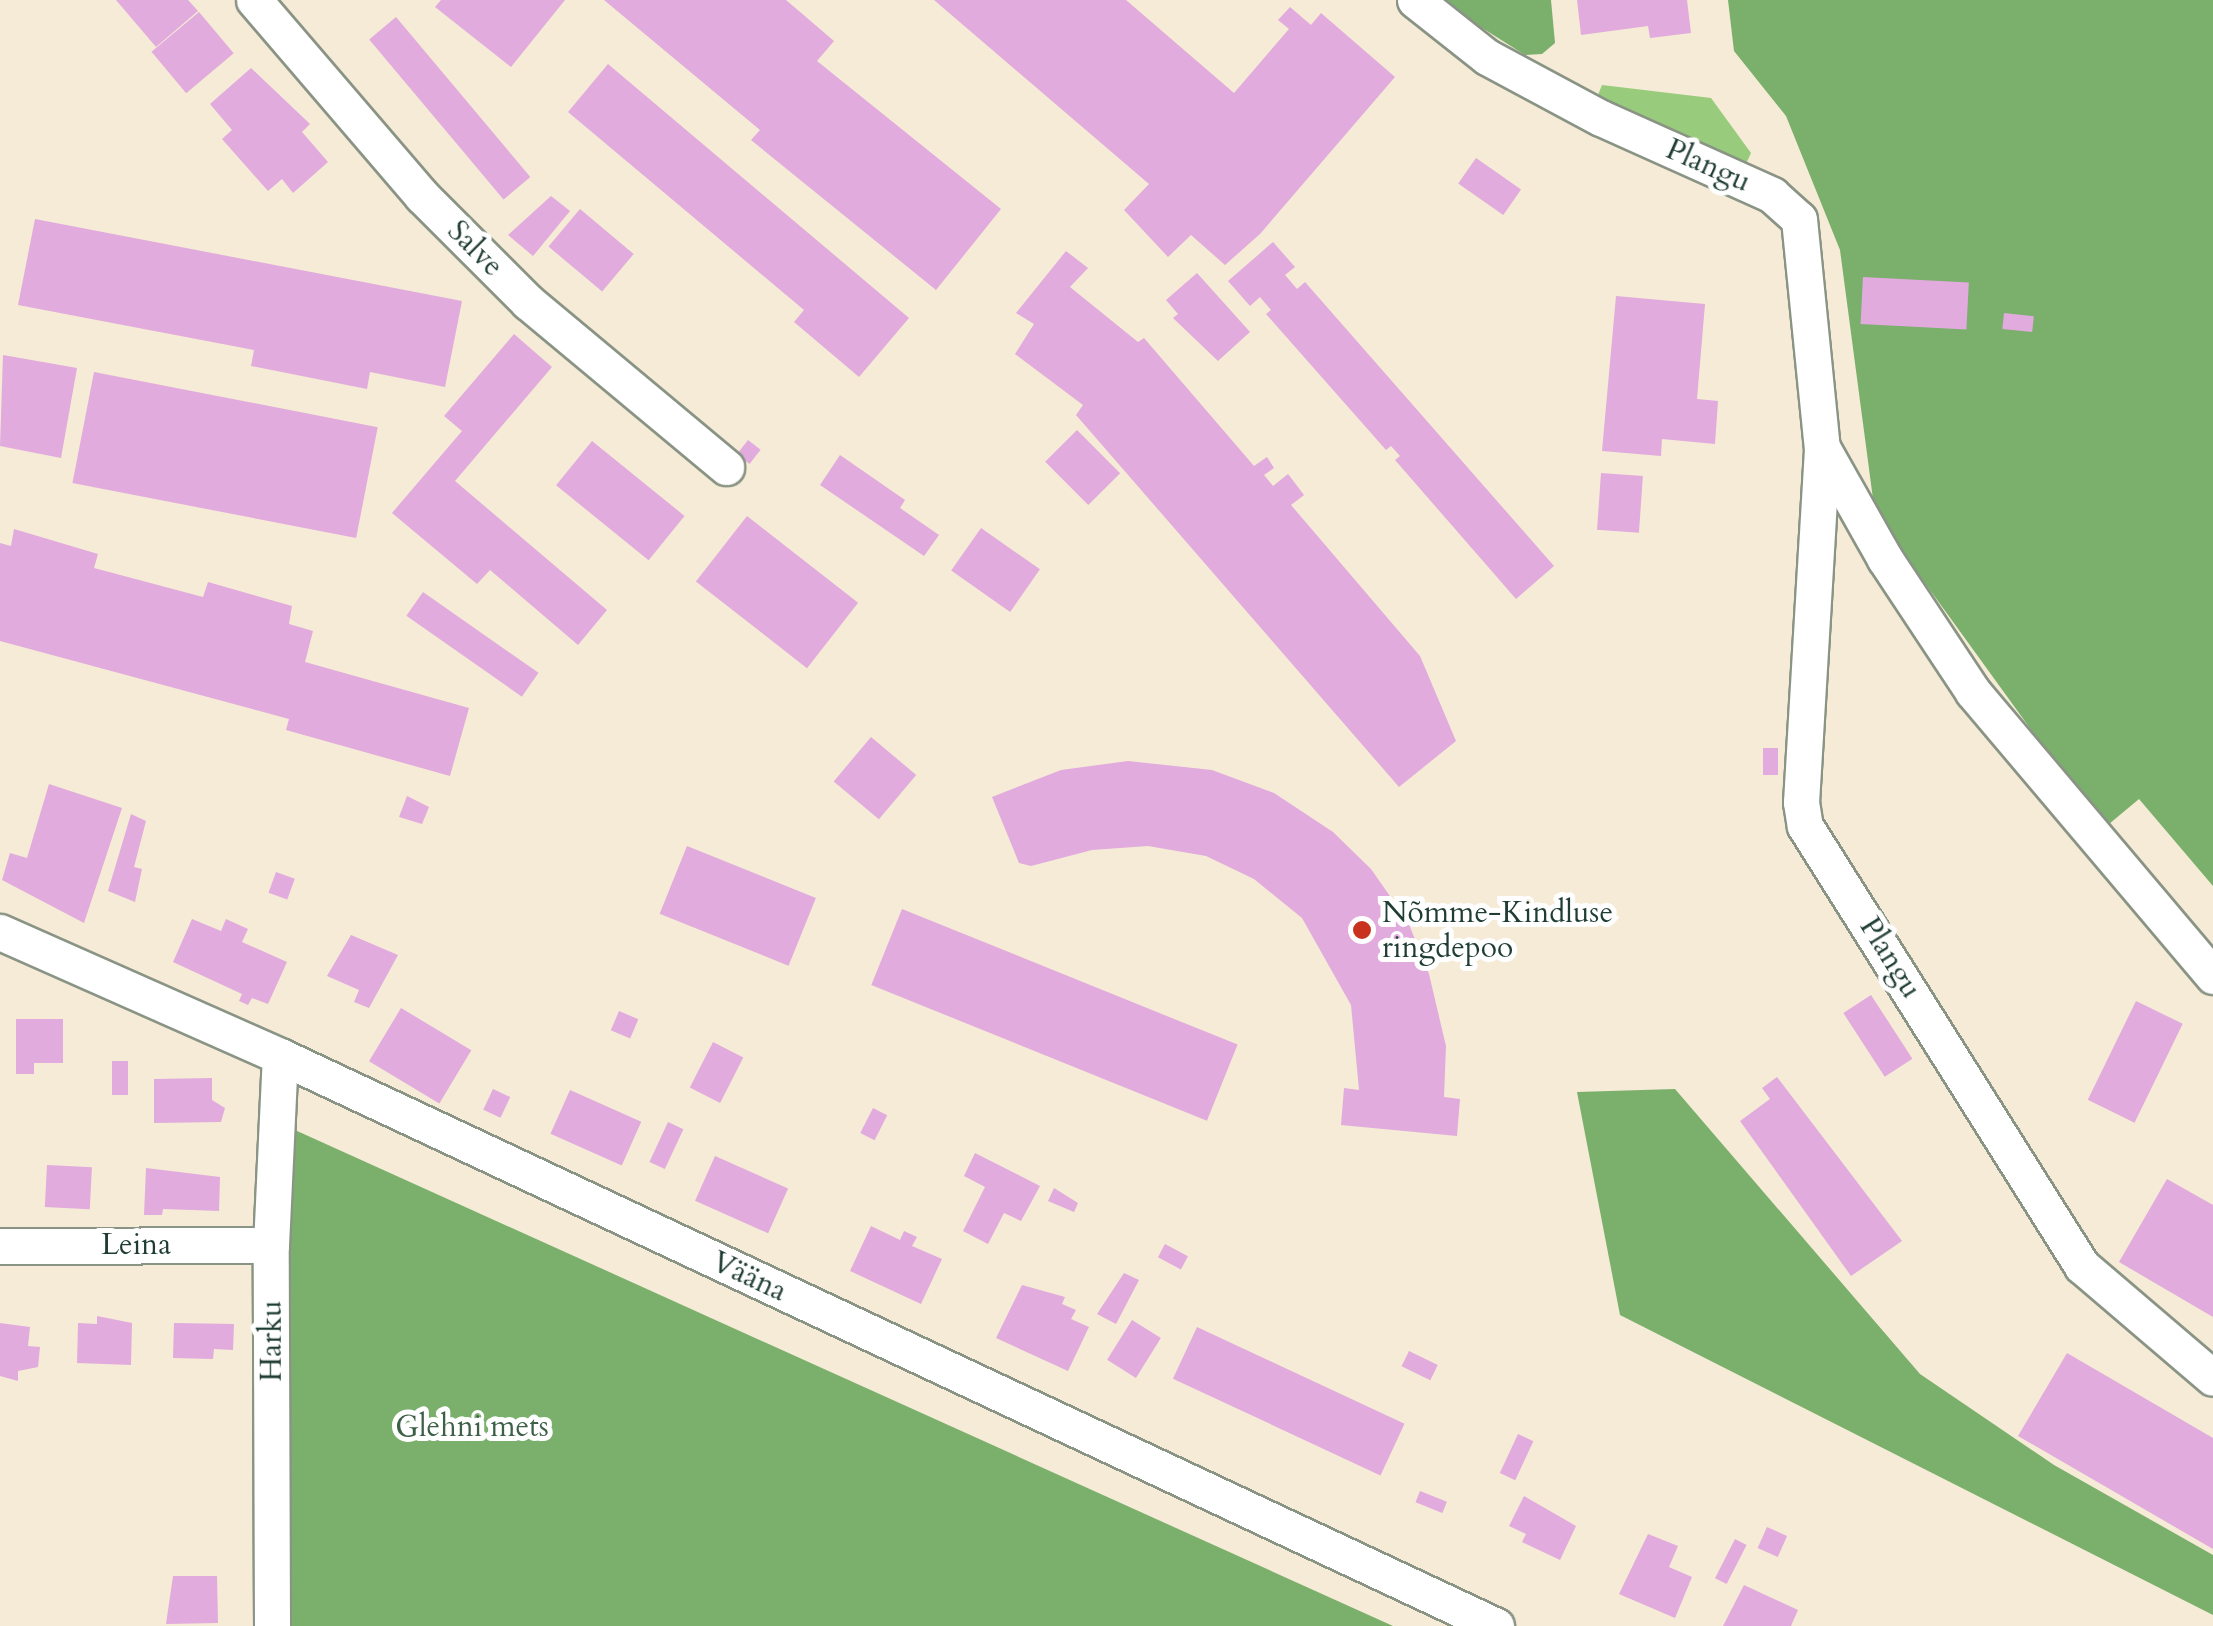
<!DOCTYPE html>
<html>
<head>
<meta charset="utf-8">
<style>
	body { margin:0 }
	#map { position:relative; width:2213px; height:1626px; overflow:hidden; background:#f5ebd6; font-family:Cardo,serif }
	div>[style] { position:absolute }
	.green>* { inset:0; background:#98cb7c }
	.forest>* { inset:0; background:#7aaf6c }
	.building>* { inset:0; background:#e1abdd; transform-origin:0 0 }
	.roads { filter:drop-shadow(2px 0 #8a9485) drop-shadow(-2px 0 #8a9485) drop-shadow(0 2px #8a9485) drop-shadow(0 -2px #8a9485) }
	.minor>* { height:35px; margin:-17.5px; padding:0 17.5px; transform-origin:17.5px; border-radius:17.5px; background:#fff }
	.dots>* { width:28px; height:28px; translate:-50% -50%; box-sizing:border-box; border:5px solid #fff; border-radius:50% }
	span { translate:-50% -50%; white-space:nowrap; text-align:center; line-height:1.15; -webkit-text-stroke:10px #fff; paint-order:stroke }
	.street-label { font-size:30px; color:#1f3d34 }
	.poi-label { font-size:30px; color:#1f3d34 }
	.left { translate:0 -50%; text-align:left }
	.park-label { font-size:30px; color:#3d6046 }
</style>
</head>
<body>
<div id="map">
	<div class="green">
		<div style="clip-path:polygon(1602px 85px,1711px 98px,1751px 153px,1746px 164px,1596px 100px)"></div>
	</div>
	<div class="forest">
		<div style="clip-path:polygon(1438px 0,1551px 0,1555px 43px,1542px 54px,1525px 55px)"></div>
		<div style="clip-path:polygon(1728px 0,2213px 0,2213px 886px,2139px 799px,2103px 829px,1875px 514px,1840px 250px,1786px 116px,1734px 51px)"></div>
		<div style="clip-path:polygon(1675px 1089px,1920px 1374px,2054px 1465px,2213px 1555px,2213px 1615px,1620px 1315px,1577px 1092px)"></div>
		<div style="clip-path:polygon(275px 1121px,1393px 1626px,272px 1626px)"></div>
	</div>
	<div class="building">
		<div style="clip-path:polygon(116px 0,188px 0,198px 11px,156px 47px)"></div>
		<div style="clip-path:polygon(441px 0,565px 0,511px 67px,435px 7px)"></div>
		<div style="clip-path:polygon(604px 0,786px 0,834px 41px,817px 61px,1001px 209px,936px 290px,751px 140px,760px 130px)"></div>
		<div style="clip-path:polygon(934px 0,1126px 0,1234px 93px,1289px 29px,1278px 20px,1290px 7px,1311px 25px,1321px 13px,1395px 77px,1260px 234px,1225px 265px,1191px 235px,1168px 257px,1124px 210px,1149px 184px)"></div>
		<div style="clip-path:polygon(1577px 0,1687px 0,1691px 33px,1650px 38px,1648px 26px,1581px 35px)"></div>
		<div style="left:199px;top:12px;width:54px;height:62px;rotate:50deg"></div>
		<div style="left:396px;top:17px;width:209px;height:35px;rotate:50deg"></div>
		<div style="clip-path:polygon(608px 64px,909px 318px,859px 377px,794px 322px,804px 310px,568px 112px)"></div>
		<div style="clip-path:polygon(251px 68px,310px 124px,302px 132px,328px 162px,293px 193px,282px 179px,268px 191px,222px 139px,232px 130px,210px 104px)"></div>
		<div style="left:1476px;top:158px;width:55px;height:31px;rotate:35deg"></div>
		<div style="clip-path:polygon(551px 196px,570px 211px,533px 256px,508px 235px)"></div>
		<div style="left:580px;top:209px;width:70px;height:49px;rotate:40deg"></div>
		<div style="clip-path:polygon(35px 219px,462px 301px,445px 387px,370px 372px,367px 389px,251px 366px,254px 350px,18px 305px)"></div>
		<div style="clip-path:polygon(1273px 242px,1295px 267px,1285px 275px,1297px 289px,1305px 282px,1554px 566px,1516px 599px,1395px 460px,1400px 456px,1391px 446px,1386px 450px,1266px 314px,1271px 310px,1260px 297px,1250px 306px,1228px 281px)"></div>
		<div style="clip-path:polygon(1066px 251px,1088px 268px,1070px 287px,1138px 342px,1144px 338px,1254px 466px,1267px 457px,1274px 468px,1264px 475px,1273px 486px,1288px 474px,1304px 495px,1291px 505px,1420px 656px,1456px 741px,1399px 787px,1076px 415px,1083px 405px,1015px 354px,1034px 324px,1016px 313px)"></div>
		<div style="clip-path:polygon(1197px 273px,1250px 332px,1218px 361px,1173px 318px,1178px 314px,1166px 300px)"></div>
		<div style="left:1863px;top:277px;width:106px;height:47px;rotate:3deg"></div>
		<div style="clip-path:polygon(1616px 296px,1705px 304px,1697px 399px,1718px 401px,1715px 444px,1662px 439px,1661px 456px,1602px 451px)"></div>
		<div style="left:2004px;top:313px;width:30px;height:16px;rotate:6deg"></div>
		<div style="clip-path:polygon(514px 334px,552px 367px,455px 481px,607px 610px,578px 645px,490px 570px,477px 584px,392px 513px,462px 431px,444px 416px)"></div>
		<div style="clip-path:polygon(3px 355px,77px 368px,61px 458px,0 446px)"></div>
		<div style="left:94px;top:372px;width:289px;height:113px;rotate:11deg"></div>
		<div style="left:1077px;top:430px;width:61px;height:45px;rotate:45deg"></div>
		<div style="left:748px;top:440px;width:16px;height:18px;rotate:38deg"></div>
		<div style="left:592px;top:441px;width:119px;height:57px;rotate:39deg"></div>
		<div style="clip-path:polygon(840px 455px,905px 500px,900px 508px,939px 535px,924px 556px,820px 485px)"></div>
		<div style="left:1601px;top:473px;width:42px;height:57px;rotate:4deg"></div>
		<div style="left:747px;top:516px;width:141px;height:83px;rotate:38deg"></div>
		<div style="left:981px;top:528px;width:72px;height:52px;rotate:35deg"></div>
		<div style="clip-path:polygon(14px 529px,98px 554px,94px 568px,203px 597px,208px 582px,292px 606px,289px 624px,313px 631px,305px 662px,469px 708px,450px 776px,286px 730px,289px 719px,0 641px,0 543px,11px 546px)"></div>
		<div style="left:423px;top:592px;width:141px;height:29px;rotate:35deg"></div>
		<div style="left:871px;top:737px;width:59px;height:58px;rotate:40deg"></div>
		<div style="left:1763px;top:748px;width:15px;height:27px"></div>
		<div style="clip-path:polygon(1128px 761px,1212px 770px,1274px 793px,1333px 832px,1371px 869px,1408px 922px,1429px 974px,1446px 1046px,1444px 1097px,1460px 1099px,1457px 1136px,1341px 1125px,1344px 1088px,1359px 1090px,1351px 1005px,1302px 918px,1254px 879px,1206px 856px,1148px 846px,1092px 850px,1031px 866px,1019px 863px,992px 797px,1061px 770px)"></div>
		<div style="clip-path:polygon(49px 784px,122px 808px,84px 923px,2px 880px,10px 853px,27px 858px)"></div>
		<div style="clip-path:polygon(407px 796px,429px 807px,422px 824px,399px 817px)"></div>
		<div style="clip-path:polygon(131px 814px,146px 821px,134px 867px,142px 869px,135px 902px,108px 891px)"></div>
		<div style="left:687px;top:846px;width:139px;height:73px;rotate:22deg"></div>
		<div style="left:276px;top:872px;width:20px;height:22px;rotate:20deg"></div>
		<div style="left:902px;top:909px;width:362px;height:82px;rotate:22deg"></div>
		<div style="clip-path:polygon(192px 919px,221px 931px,226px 919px,248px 929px,242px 942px,287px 962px,268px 1004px,252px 998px,248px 1005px,239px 1001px,242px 994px,173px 962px)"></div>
		<div style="clip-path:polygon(351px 935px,398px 955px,369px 1008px,354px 1002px,359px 990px,327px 976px)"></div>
		<div style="left:1871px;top:995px;width:76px;height:33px;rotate:57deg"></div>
		<div style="left:2136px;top:1001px;width:52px;height:110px;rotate:26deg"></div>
		<div style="left:401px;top:1008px;width:82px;height:62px;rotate:31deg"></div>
		<div style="left:619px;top:1011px;width:21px;height:21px;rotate:23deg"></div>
		<div style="clip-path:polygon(16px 1019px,63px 1019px,63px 1063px,34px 1063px,34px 1074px,16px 1074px)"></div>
		<div style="left:713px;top:1042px;width:34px;height:51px;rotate:27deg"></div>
		<div style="left:112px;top:1061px;width:16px;height:34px"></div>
		<div style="clip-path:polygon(1777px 1077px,1902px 1241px,1851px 1276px,1740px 1121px,1770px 1099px,1762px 1088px)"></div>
		<div style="clip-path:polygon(212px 1078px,212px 1100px,225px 1108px,221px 1122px,154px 1123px,154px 1079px)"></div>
		<div style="left:493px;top:1089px;width:19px;height:23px;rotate:25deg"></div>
		<div style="left:570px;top:1090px;width:78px;height:48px;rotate:24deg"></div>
		<div style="left:873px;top:1108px;width:16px;height:28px;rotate:27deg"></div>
		<div style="left:668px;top:1122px;width:17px;height:44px;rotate:25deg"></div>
		<div style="clip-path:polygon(975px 1153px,1040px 1186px,1021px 1221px,1004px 1213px,988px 1244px,963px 1231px,985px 1187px,964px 1176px)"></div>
		<div style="left:715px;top:1156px;width:80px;height:49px;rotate:24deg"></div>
		<div style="left:47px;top:1165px;width:45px;height:42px;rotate:3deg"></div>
		<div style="clip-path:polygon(146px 1168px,220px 1177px,219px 1211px,163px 1209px,162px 1215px,144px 1215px)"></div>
		<div style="clip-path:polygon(2167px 1179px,2213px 1205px,2213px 1317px,2119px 1262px)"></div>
		<div style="clip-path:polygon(1054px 1188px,1078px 1203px,1074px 1212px,1048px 1201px)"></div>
		<div style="clip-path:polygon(871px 1226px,900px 1240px,904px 1231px,917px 1237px,912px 1246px,942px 1259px,921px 1304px,850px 1271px)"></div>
		<div style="left:1165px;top:1244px;width:26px;height:15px;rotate:28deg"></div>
		<div style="clip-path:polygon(1124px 1273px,1139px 1280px,1116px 1324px,1097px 1314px)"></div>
		<div style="clip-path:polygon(1022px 1285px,1065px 1297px,1062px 1304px,1076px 1310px,1071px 1319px,1089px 1327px,1068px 1371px,996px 1338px)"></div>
		<div style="clip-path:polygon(97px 1316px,132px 1323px,131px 1365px,77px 1363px,78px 1323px,97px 1324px)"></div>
		<div style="left:1132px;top:1320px;width:34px;height:47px;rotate:32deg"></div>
		<div style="clip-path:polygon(0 1323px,30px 1327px,28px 1346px,40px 1347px,38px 1367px,18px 1371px,18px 1381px,0 1376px)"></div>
		<div style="clip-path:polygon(174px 1323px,234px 1324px,233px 1350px,214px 1349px,213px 1359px,173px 1358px)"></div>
		<div style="left:1197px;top:1327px;width:229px;height:57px;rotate:25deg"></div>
		<div style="left:1409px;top:1351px;width:32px;height:17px;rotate:26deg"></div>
		<div style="clip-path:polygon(2067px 1353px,2213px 1438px,2213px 1549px,2018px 1436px)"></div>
		<div style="left:1518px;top:1434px;width:17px;height:43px;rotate:25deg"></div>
		<div style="left:1420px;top:1491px;width:29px;height:12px;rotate:22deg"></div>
		<div style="clip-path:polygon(1524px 1496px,1576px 1526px,1560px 1560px,1522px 1542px,1526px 1534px,1509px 1526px)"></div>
		<div style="left:1767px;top:1527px;width:22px;height:23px;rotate:24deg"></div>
		<div style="clip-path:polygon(1648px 1534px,1678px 1546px,1669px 1567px,1692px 1577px,1675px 1618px,1619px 1594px)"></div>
		<div style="left:1735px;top:1539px;width:13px;height:44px;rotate:27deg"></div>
		<div style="clip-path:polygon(173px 1576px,217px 1576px,218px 1623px,166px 1624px)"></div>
		<div style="clip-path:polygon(1744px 1585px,1798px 1610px,1791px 1626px,1723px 1626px)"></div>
	</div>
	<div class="roads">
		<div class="minor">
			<div style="left:254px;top:0;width:258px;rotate:49.4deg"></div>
			<div style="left:422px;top:196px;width:150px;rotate:45deg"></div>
			<div style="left:528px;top:302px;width:258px;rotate:39.8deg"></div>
			<div style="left:1415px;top:0;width:92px;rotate:38.4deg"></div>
			<div style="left:1487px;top:57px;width:129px;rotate:28.2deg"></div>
			<div style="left:1601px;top:118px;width:188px;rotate:24.2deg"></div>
			<div style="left:1772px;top:195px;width:36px;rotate:42deg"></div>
			<div style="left:1799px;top:219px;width:231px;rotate:84.3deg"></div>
			<div style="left:1822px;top:449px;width:354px;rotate:93.4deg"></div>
			<div style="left:1801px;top:802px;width:24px;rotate:81deg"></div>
			<div style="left:1805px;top:826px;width:520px;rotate:57.81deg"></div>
			<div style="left:2082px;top:1266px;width:172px;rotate:40.5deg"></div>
			<div style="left:1823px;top:449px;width:126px;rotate:60.6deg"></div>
			<div style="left:1885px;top:559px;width:159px;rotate:56.5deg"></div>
			<div style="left:1973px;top:692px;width:372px;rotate:49.8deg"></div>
			<div style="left:0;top:932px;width:306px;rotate:23.9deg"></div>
			<div style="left:280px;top:1056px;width:1343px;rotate:25.11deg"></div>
			<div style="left:0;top:1246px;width:271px;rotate:-0.2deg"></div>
			<div style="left:272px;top:1626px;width:381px;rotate:-90.2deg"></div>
			<div style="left:271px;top:1245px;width:189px;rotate:-87.3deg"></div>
		</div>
	</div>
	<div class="dots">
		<div style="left:1362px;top:930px;background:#c8321e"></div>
	</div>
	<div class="street-label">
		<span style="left:1708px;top:166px;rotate:24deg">Plangu</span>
		<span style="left:475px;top:249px;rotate:45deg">Salve</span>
		<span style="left:1890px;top:958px;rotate:58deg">Plangu</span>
		<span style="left:136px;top:1245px">Leina</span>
		<span style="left:749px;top:1277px;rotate:25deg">Vääna</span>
		<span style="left:272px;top:1341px;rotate:-90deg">Harku</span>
	</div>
	<div class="poi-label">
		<span class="left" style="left:1382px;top:930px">Nõmme-Kindluse<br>ringdepoo</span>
	</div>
	<div class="park-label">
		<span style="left:472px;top:1427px">Glehni mets</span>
	</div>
</div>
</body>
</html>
